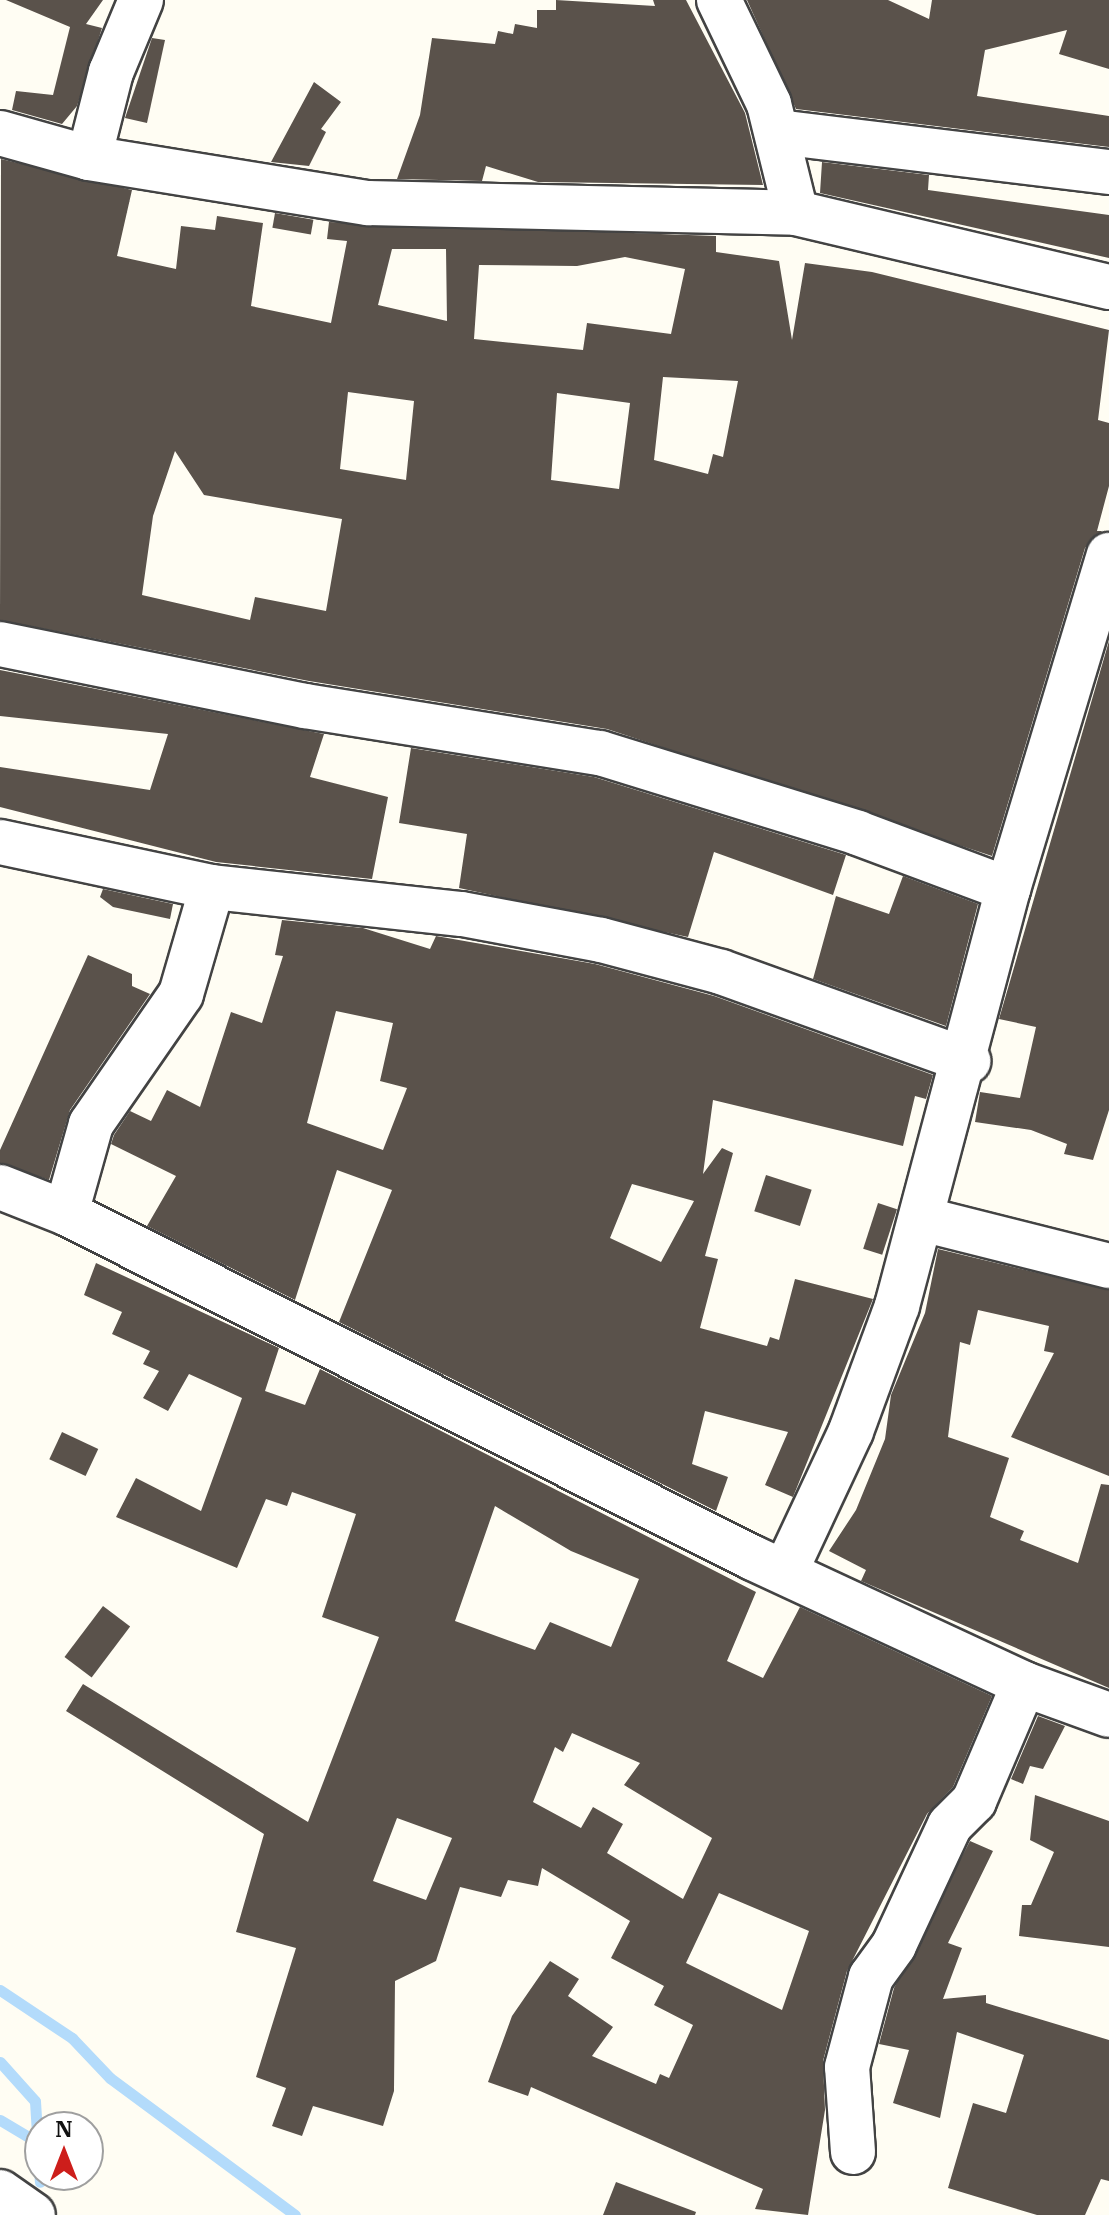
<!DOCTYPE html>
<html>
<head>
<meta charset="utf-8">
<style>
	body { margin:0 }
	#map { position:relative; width:1109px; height:2215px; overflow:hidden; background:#fffdf3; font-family:"IBM Plex Serif",serif }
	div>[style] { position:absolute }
	.stream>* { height:11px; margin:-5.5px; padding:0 5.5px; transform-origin:5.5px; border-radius:5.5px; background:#b3dbfb }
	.building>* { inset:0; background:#5a524b; transform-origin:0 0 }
	.roads { filter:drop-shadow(2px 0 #434343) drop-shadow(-2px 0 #434343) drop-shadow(0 2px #434343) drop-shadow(0 -2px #434343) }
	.minor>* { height:44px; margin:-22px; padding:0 22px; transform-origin:22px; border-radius:22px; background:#fff }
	span { translate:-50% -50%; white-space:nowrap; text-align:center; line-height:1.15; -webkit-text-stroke:8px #fff; paint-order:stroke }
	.north { position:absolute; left:24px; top:2111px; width:80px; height:80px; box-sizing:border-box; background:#fff; border:2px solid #9f9f9f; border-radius:50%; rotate:0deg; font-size:22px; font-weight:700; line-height:32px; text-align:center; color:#101010 }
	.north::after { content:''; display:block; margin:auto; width:28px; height:36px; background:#cd1e1b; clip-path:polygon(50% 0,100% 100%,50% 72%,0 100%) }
</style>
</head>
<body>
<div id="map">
	<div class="stream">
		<div style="left:0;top:1990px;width:87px;rotate:33.7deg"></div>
		<div style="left:72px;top:2038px;width:55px;rotate:46.5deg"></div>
		<div style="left:110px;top:2078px;width:230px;rotate:36.5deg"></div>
		<div style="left:0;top:2062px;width:52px;rotate:48.1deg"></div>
		<div style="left:35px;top:2101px;width:81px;rotate:86.5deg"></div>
		<div style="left:0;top:2120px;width:43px;rotate:30.7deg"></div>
	</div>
	<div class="building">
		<div style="clip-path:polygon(6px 0,103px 0,86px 24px,102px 28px,77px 106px,62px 124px,12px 110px,16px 91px,53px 95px,70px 27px)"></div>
		<div style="clip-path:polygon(556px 0,655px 6px,653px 0,686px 0,745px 113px,763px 185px,538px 182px,486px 166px,482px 181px,397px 179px,420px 115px,432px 38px,495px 44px,498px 31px,513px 34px,515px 24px,537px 28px,537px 10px,556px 10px)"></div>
		<div style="clip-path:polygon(747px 0,888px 0,929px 19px,932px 0,1109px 0,1109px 69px,1059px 54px,1067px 30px,985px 50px,977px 96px,1109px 116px,1109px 147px,796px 109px)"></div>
		<div style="clip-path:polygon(152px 38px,165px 40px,147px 123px,125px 118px)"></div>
		<div style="clip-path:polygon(314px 82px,341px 102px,321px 129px,326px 132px,309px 166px,271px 162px)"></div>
		<div style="clip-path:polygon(evenodd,1px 159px,132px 190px,117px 256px,176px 269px,181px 226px,215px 230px,217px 216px,263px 223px,251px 306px,331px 323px,347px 241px,327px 239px,329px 222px,716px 236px,716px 252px,779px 261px,792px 340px,805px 263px,872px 272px,1109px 330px,1098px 420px,1109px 423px,1109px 486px,1097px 531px,1102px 531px,1085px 548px,992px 856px,607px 729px,309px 681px,0 620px,1px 159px,392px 249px,446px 249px,447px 321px,378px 305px,392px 249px,1px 159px,625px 257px,685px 269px,671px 334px,587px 323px,583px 350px,474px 339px,479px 265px,577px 266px,625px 257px,1px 159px,663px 377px,738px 381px,723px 457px,713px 454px,708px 474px,654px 460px,663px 377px,1px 159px,348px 392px,414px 401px,406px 480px,340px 469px,348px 392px,1px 159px,557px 393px,630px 403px,619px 489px,551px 480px,557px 393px,1px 159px,175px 451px,204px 495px,342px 519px,326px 611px,255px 597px,250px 620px,142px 595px,153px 516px,175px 451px)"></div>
		<div style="clip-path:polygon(822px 162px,929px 175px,928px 190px,1109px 215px,1109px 258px,820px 193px)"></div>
		<div style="left:275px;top:213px;width:39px;height:15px;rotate:10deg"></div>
		<div style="clip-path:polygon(1109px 641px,1109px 1110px,1093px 1160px,1064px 1154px,1067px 1144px,1031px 1130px,975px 1122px,980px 1092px,1020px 1098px,1036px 1027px,999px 1019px)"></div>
		<div style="clip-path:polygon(0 670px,324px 734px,310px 777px,388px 797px,372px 879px,216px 862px,0 807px,0 767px,150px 790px,168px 734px,0 716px)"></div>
		<div style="clip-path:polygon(411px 748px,594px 777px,846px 855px,833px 895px,714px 852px,688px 937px,459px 888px,467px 834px,399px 823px)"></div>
		<div style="clip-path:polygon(903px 876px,978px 904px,946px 1026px,813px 979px,836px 896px,889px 914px)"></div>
		<div style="clip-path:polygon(103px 889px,173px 904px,170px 919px,113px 907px,100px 897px)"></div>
		<div style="clip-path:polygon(evenodd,282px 920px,363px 928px,430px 949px,436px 936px,595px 964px,714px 996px,933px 1075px,926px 1099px,915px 1096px,903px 1146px,713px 1100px,703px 1174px,722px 1148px,733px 1153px,705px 1256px,718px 1259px,700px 1328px,767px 1346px,770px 1337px,779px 1340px,795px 1279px,873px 1299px,793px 1497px,765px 1485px,788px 1432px,705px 1411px,692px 1464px,728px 1477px,716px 1511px,339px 1322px,392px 1190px,337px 1170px,295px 1300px,147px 1226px,176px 1176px,111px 1144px,114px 1135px,130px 1111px,151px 1121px,167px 1090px,200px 1107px,231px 1012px,262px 1023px,283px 956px,275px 955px,282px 920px,336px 1011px,393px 1023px,380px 1081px,407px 1088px,383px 1150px,307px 1123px,336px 1011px,282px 920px,632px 1184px,694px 1201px,661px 1262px,610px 1238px,632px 1184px)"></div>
		<div style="clip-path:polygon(88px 955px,132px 974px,132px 986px,150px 994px,70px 1110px,49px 1180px,0 1163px,0 1150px)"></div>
		<div style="left:766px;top:1175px;width:48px;height:38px;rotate:18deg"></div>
		<div style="left:878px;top:1203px;width:20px;height:48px;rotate:18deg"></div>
		<div style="clip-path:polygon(938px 1249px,1109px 1290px,1109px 1476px,1011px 1437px,1054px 1353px,1044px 1351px,1049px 1326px,978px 1310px,970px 1345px,960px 1342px,948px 1437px,1009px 1458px,990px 1517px,1024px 1531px,1020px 1540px,1078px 1563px,1101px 1484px,1109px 1485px,1109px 1688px,861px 1581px,866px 1570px,829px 1551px,856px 1510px,885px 1439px,891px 1395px,925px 1313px)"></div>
		<div style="clip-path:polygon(evenodd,96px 1263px,279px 1348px,265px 1391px,305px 1405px,320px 1369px,756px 1592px,727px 1661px,763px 1678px,800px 1607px,992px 1696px,953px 1787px,927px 1814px,847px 1971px,823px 2061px,825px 2110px,808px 2215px,755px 2209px,763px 2189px,531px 2087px,528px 2096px,488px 2082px,512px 2016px,550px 1961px,579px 1979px,568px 1996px,613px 2027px,592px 2056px,656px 2084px,660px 2074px,669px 2078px,693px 2025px,654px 2005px,664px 1986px,611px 1958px,630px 1921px,542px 1868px,538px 1886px,508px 1880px,501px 1897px,460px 1887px,436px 1961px,395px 1981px,394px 2091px,383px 2126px,313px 2106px,302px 2136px,272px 2126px,286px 2088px,256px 2077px,296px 1948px,236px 1932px,264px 1834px,66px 1711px,83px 1684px,308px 1822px,379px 1637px,322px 1617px,356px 1514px,292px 1492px,287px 1506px,266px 1499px,237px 1568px,116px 1517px,136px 1478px,201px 1511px,242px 1398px,189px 1374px,168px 1411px,143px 1398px,159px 1371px,143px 1364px,150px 1351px,112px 1334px,122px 1312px,84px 1295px,96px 1263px,495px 1506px,571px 1551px,639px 1579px,611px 1647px,550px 1622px,535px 1650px,455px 1621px,495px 1506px,96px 1263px,572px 1733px,640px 1763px,624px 1785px,712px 1838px,683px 1899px,607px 1853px,623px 1824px,593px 1807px,581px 1828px,533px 1802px,555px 1747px,563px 1752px,572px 1733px,96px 1263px,397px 1818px,452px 1838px,426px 1900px,373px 1881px,397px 1818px,96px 1263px,719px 1893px,809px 1931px,782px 2010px,686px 1963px,719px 1893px)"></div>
		<div style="left:62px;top:1432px;width:40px;height:30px;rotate:25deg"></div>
		<div style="left:103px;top:1606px;width:34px;height:64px;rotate:37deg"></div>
		<div style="clip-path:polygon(1038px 1716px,1065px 1726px,1043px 1769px,1030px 1766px,1023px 1784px,1011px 1779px)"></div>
		<div style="clip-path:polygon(1035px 1795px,1109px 1821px,1109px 1947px,1019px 1936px,1022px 1905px,1031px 1905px,1054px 1852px,1030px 1840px)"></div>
		<div style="clip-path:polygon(970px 1841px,993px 1851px,948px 1943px,962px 1948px,943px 1999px,986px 1995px,986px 2003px,1109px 2040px,1109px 2181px,1101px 2179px,1085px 2215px,1037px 2215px,948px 2188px,973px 2103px,1006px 2113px,1024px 2055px,957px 2032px,940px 2118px,893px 2103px,909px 2050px,879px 2044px,894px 1988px)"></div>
		<div style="clip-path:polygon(616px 2182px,696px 2212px,695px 2215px,603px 2215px)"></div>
	</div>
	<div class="roads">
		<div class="minor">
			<div style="left:719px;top:0;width:115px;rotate:64.3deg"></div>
			<div style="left:769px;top:104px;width:112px;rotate:76.1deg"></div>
			<div style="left:796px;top:213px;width:322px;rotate:13.3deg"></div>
			<div style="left:778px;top:132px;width:333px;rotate:6.9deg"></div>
			<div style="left:0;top:133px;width:92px;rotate:15.7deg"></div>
			<div style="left:89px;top:158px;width:283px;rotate:9.2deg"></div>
			<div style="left:368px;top:203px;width:428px;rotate:1.3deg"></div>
			<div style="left:89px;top:158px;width:89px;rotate:-75.7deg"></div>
			<div style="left:111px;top:72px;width:78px;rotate:-67.4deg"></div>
			<div style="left:0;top:644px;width:311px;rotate:11.5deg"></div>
			<div style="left:305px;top:706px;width:299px;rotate:9.1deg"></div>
			<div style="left:600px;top:753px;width:270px;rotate:17.2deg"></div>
			<div style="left:858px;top:833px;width:160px;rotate:20.5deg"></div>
			<div style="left:0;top:842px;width:217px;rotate:12deg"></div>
			<div style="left:212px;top:887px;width:251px;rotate:6.2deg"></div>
			<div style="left:462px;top:914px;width:141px;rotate:10.6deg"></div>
			<div style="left:601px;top:940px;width:124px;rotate:14.9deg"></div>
			<div style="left:721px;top:972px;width:263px;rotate:19.8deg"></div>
			<div style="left:0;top:1187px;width:71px;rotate:21.5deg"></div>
			<div style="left:66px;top:1213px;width:769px;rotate:26.67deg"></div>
			<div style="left:753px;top:1558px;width:299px;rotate:24.9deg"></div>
			<div style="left:1024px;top:1684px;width:90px;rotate:20deg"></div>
			<div style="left:66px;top:1213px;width:92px;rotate:-74.3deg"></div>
			<div style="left:91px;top:1124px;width:158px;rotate:-55.3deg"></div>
			<div style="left:181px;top:994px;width:111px;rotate:-73.8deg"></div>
			<div style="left:922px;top:1219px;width:193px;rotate:14.1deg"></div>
			<div style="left:786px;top:1570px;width:153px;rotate:-64.9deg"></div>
			<div style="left:851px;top:1431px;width:133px;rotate:-69.8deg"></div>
			<div style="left:897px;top:1306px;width:432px;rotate:-75.1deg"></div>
			<div style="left:1008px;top:889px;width:349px;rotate:-73.2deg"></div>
			<div style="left:853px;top:2152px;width:85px;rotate:-94deg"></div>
			<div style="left:847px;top:2067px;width:93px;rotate:-75.1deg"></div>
			<div style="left:871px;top:1977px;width:39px;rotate:-54deg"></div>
			<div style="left:894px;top:1945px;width:132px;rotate:-65deg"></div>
			<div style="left:950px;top:1825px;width:34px;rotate:-45deg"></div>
			<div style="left:974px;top:1801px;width:127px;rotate:-66.9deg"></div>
			<div style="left:0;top:2192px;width:40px;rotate:34.9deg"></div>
		</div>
	</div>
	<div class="north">N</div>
</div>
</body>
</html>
